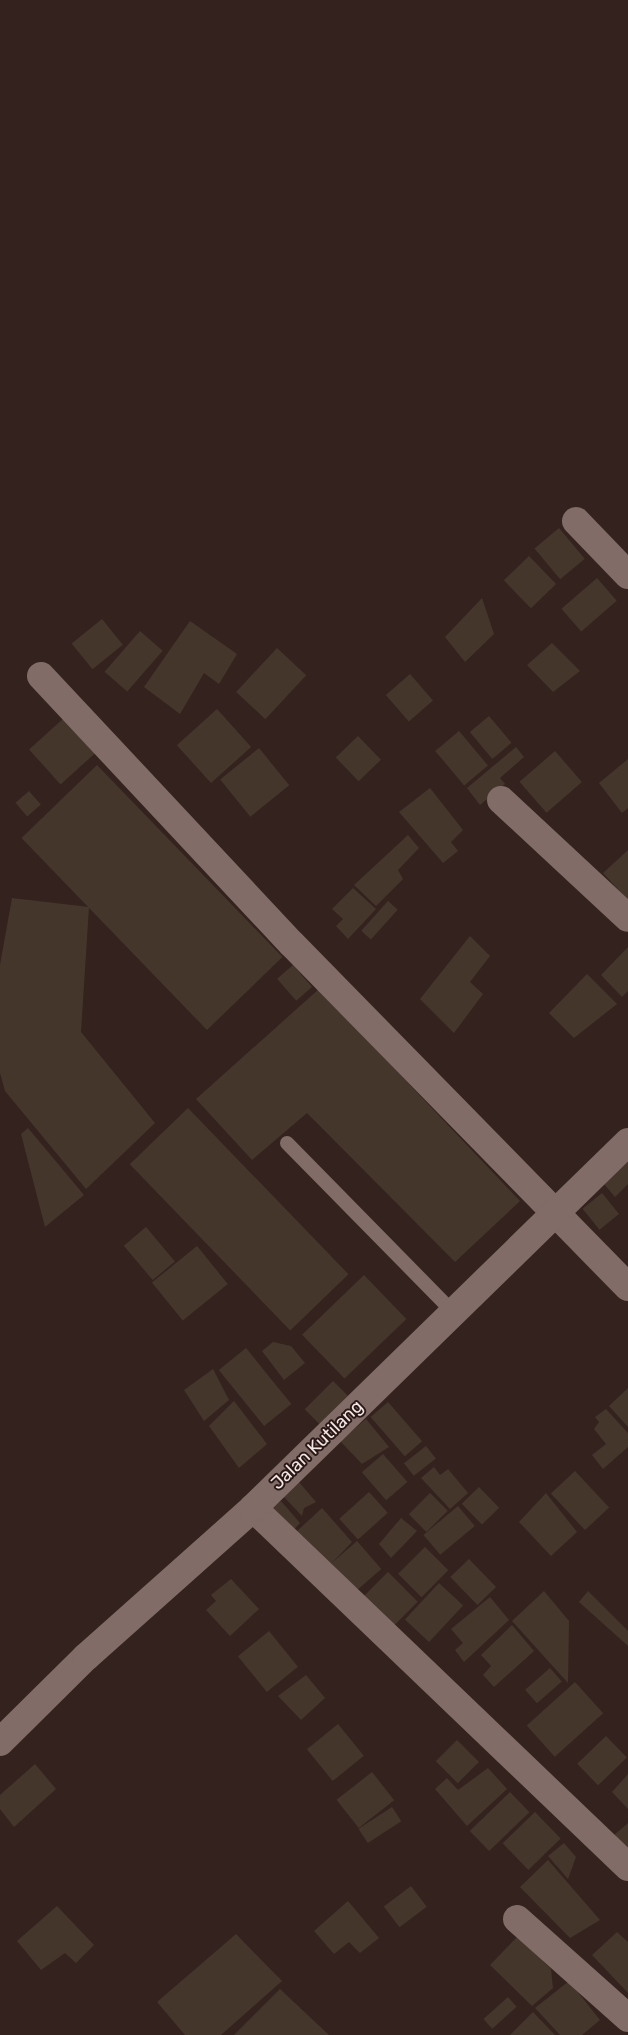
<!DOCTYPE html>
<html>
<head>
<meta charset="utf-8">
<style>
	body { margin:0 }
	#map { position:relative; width:628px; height:2035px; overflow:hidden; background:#33221e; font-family:Rubik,sans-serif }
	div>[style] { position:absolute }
	.building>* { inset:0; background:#45362c; transform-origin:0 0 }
	.lane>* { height:14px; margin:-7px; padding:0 7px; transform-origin:7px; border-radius:7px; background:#816c68 }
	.street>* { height:28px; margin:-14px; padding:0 14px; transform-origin:14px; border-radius:14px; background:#816c68 }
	span { translate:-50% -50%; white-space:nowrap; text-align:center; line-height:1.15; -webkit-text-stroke:4px #291815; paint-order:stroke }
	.street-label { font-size:18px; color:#f3e7e5 }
</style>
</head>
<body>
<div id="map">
	<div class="building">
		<div style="left:559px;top:528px;width:40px;height:32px;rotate:50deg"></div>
		<div style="left:529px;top:556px;width:39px;height:35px;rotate:46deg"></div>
		<div style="left:597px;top:578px;width:30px;height:47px;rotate:49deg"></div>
		<div style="clip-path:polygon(482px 598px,494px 634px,465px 662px,445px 637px)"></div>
		<div style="left:102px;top:619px;width:33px;height:39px;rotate:51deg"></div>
		<div style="clip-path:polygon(190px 621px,237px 654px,219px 684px,204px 673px,180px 714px,144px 687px)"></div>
		<div style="left:140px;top:631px;width:30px;height:54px;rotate:41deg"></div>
		<div style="clip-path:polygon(552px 643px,580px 671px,553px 692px,527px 665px)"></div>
		<div style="left:277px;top:648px;width:40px;height:60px;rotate:43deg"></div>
		<div style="left:410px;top:674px;width:35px;height:32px;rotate:49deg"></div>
		<div style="left:217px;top:709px;width:51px;height:54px;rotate:48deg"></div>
		<div style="left:489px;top:716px;width:35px;height:25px;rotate:50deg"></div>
		<div style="left:64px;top:718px;width:47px;height:47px;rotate:48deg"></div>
		<div style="left:459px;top:731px;width:45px;height:31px;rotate:50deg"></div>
		<div style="left:358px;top:736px;width:33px;height:31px;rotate:46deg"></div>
		<div style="clip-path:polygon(516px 747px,524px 757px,500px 778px,505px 784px,480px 805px,467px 788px)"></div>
		<div style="left:259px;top:748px;width:48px;height:50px;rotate:51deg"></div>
		<div style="left:555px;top:751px;width:41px;height:47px;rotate:49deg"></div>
		<div style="clip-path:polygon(628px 759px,628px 808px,622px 813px,599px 783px)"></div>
		<div style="left:97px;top:765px;width:267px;height:105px;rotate:46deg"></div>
		<div style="clip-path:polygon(430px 788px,463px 830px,451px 842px,458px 851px,443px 863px,399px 812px)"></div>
		<div style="left:29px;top:791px;width:18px;height:18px;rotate:49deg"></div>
		<div style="clip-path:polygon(408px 835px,419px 848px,398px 870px,403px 879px,376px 906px,354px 885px)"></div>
		<div style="clip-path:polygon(628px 850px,628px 900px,603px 873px)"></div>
		<div style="clip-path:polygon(353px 888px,376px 909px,348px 939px,336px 926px,343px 919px,332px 909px)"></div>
		<div style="clip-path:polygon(12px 898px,89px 907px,81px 1032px,155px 1123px,86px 1189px,5px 1091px,0 1073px,0 965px)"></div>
		<div style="left:388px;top:901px;width:13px;height:40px;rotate:42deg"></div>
		<div style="clip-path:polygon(470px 936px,490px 956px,470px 982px,483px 994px,454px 1033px,420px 999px)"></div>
		<div style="clip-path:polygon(628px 947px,628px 991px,622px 997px,601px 975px)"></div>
		<div style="left:293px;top:965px;width:29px;height:21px;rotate:49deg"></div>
		<div style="clip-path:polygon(587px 974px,617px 1004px,574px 1038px,549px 1013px)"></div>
		<div style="clip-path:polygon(319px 989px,520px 1201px,455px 1262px,307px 1113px,252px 1160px,196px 1099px)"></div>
		<div style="left:188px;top:1108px;width:231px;height:81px;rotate:46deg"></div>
		<div style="clip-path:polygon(28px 1128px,84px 1195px,45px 1227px,21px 1134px)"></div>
		<div style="clip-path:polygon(628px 1155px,628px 1184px,615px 1197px,603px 1183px)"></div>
		<div style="left:602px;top:1193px;width:27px;height:25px;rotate:51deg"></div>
		<div style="left:146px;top:1227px;width:45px;height:29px;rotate:50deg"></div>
		<div style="left:197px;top:1246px;width:49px;height:58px;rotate:51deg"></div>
		<div style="left:364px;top:1275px;width:61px;height:86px;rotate:46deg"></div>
		<div style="clip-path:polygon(273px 1342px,291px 1346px,305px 1363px,284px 1380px,262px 1351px)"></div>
		<div style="left:246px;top:1348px;width:72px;height:35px;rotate:51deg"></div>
		<div style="clip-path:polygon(213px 1369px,229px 1400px,204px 1421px,184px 1390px)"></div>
		<div style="left:333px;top:1381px;width:21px;height:40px;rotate:45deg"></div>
		<div style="clip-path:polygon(628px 1388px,628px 1427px,609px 1406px)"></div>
		<div style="clip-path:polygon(234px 1401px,267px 1444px,239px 1468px,209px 1426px)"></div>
		<div style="left:388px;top:1402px;width:52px;height:23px;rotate:49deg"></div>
		<div style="clip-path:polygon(606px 1409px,628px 1433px,628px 1447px,603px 1469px,592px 1455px,606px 1444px,594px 1429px,599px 1422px,595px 1417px)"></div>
		<div style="clip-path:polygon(366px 1419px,389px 1447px,362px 1464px,340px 1441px)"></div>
		<div style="left:426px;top:1446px;width:16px;height:28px;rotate:52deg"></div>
		<div style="left:383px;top:1454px;width:37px;height:28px;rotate:49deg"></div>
		<div style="clip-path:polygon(434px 1467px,440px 1475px,448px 1469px,468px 1493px,450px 1509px,421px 1478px)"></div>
		<div style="left:575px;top:1471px;width:50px;height:33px;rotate:47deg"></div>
		<div style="clip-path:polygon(299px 1482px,316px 1502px,304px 1508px,302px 1516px,283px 1496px)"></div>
		<div style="left:479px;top:1487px;width:29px;height:24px;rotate:46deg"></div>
		<div style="left:369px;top:1492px;width:28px;height:40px;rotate:48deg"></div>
		<div style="left:430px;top:1493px;width:25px;height:30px;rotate:45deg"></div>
		<div style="clip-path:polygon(546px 1493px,577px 1532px,551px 1556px,519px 1522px)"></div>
		<div style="clip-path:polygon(281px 1501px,300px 1523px,291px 1533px,269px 1509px)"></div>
		<div style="left:458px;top:1506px;width:26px;height:45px;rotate:50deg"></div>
		<div style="clip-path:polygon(322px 1508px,352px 1542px,330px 1565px,296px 1532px)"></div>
		<div style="clip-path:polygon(401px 1518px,417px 1531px,391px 1558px,379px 1544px)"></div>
		<div style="left:357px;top:1541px;width:37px;height:40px;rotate:49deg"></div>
		<div style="left:425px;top:1547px;width:33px;height:38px;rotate:45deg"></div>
		<div style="left:469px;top:1559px;width:39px;height:26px;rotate:46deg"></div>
		<div style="left:388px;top:1572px;width:42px;height:36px;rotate:45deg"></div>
		<div style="clip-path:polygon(231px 1579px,259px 1609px,230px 1636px,206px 1610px,216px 1601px,211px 1595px)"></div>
		<div style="left:439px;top:1583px;width:33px;height:50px;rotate:43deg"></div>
		<div style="clip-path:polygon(544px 1591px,569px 1621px,568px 1683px,512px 1621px)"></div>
		<div style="clip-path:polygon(588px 1591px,628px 1631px,628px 1646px,579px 1602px)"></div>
		<div style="clip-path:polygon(490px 1597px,509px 1620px,464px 1662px,455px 1650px,463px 1643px,451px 1629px)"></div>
		<div style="clip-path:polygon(512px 1625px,534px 1651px,494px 1687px,483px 1675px,491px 1666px,481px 1655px)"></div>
		<div style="left:269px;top:1631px;width:46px;height:40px;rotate:51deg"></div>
		<div style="left:550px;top:1668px;width:18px;height:33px;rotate:49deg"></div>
		<div style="clip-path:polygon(306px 1675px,325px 1698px,301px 1720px,278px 1696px)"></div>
		<div style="left:575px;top:1682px;width:42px;height:65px;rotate:48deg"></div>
		<div style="left:338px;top:1724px;width:41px;height:40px;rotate:51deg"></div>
		<div style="left:606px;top:1736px;width:30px;height:40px;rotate:46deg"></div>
		<div style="left:457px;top:1740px;width:31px;height:30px;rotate:45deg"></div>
		<div style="clip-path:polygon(35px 1764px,56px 1789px,14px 1827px,0 1809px,0 1795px)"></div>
		<div style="clip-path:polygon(488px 1768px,507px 1789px,467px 1826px,435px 1789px,447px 1778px,458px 1790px)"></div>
		<div style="left:372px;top:1772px;width:36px;height:45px;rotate:52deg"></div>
		<div style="clip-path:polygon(628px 1774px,628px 1809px,612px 1792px)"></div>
		<div style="left:510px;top:1792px;width:28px;height:56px;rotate:46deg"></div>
		<div style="left:392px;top:1807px;width:17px;height:40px;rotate:57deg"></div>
		<div style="left:535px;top:1812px;width:37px;height:45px;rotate:46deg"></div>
		<div style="clip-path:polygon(628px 1823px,628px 1851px,613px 1836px)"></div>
		<div style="clip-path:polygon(564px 1843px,576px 1857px,568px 1879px,548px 1856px)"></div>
		<div style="clip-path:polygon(548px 1860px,600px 1920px,570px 1938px,520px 1887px)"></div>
		<div style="left:411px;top:1886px;width:26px;height:34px;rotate:53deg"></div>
		<div style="clip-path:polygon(348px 1901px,379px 1938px,360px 1953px,349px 1942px,334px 1954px,314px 1931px)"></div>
		<div style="clip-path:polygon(57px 1906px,94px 1945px,76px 1963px,65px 1953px,41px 1970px,17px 1941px)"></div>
		<div style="clip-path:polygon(617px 1932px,628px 1942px,628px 1993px,592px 1955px)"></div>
		<div style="clip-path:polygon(236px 1934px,282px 1981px,221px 2035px,185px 2035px,157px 2002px)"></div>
		<div style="clip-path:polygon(518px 1936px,551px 1969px,553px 1988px,532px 2006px,490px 1965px)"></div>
		<div style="clip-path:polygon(569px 1981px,600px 2020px,582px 2035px,560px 2035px,535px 2008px)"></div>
		<div style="clip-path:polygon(280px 1989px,329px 2035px,234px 2035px)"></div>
		<div style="left:508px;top:1997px;width:13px;height:33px;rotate:48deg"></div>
		<div style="clip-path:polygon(533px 2012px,555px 2035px,510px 2035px)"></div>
	</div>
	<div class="lane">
		<div style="left:287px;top:1143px;width:237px;rotate:45.5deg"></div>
	</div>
	<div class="street">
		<div style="left:576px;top:521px;width:75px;rotate:46.1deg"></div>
		<div style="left:41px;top:676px;width:367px;rotate:46.9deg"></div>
		<div style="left:292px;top:944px;width:480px;rotate:45.6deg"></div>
		<div style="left:501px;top:800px;width:173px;rotate:42.9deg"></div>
		<div style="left:253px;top:1508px;width:519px;rotate:43.75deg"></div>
		<div style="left:0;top:1742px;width:121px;rotate:-44.7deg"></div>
		<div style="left:86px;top:1657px;width:224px;rotate:-41.7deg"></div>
		<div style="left:253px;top:1508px;width:524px;rotate:-44.3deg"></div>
		<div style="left:517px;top:1919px;width:149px;rotate:41.7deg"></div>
	</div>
	<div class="street-label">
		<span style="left:317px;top:1445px;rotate:-44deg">Jalan Kutilang</span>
	</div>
</div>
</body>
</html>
